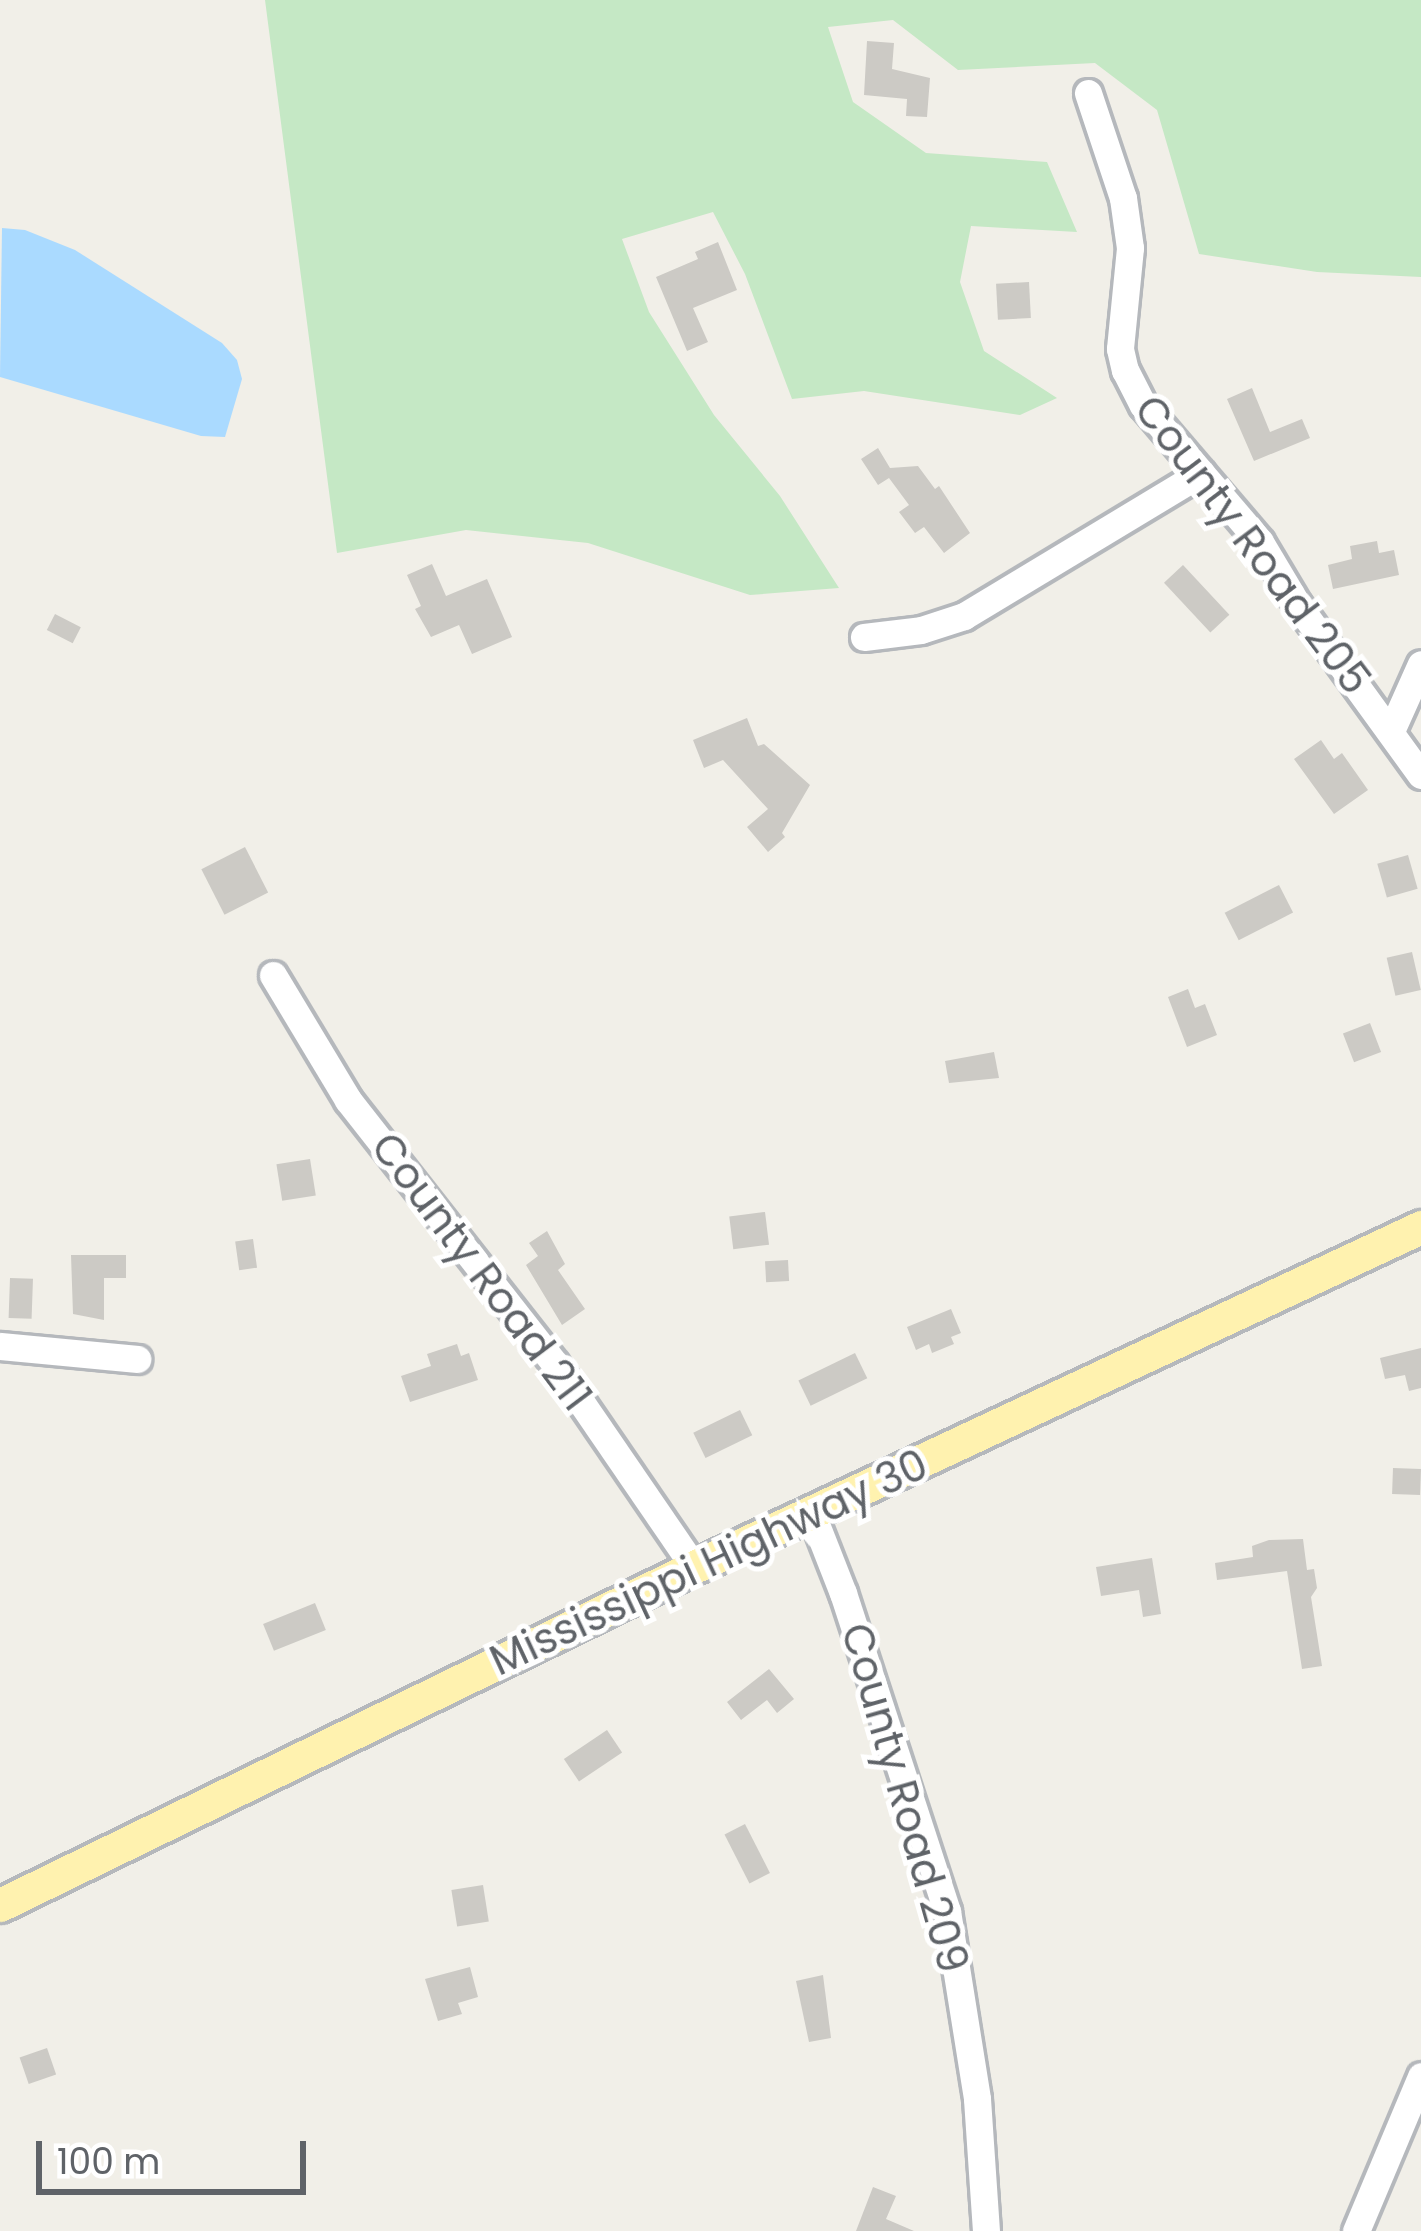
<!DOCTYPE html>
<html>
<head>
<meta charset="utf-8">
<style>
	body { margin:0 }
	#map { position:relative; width:1421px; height:2231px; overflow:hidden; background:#f1efe8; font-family:Poppins,sans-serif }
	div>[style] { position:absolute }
	.green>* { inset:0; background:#c5e8c5 }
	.water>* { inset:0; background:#aadaff }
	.building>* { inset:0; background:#cccac5; transform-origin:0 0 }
	.roads { filter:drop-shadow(3px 0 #b5b8bc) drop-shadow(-3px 0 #b5b8bc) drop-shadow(0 3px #b5b8bc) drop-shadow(0 -3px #b5b8bc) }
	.minor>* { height:27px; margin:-13.5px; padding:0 13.5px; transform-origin:13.5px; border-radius:13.5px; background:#fff }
	.major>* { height:33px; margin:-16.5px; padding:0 16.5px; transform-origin:16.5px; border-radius:16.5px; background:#fff2af }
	span { translate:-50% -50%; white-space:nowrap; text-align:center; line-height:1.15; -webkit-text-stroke:10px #fff; paint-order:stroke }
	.street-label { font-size:42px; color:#5f6368 }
	.scale { position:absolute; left:36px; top:2141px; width:270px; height:54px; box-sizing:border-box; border:6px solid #5f6368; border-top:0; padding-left:15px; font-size:36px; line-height:42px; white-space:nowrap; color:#5f6368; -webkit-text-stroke:9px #fff; paint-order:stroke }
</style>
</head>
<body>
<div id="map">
	<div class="green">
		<div style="clip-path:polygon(265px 0,1421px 0,1421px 277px,1317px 272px,1199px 254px,1157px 110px,1095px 63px,958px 70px,893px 20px,828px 27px,853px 102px,926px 153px,1047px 162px,1077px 232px,971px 226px,960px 282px,984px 351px,1057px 398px,1020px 415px,864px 391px,792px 399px,745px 274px,713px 212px,622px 239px,649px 312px,714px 415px,780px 496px,839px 588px,750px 595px,588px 543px,466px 530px,337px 553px)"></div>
	</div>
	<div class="water">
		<div style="clip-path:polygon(2px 228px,25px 230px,75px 250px,222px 343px,237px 360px,242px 379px,225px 437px,201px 436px,0 377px)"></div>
	</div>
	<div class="building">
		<div style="clip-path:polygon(867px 41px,894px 43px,892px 69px,930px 78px,927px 117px,906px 116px,907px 99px,864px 95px)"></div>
		<div style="clip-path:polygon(718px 242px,737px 290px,693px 308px,708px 342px,687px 351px,656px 277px,698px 259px,695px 252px)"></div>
		<div style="left:1029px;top:282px;width:36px;height:33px;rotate:87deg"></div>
		<div style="clip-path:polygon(1252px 388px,1270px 432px,1302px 419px,1310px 438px,1254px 461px,1227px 399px)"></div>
		<div style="clip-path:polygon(878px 448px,890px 468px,918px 466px,935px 489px,939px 486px,970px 533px,944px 553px,924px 527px,915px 533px,899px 512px,909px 505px,889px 478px,878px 485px,861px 459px)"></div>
		<div style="clip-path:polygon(1377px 541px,1379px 553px,1394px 550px,1399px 575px,1333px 589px,1328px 565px,1352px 559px,1350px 546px)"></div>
		<div style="clip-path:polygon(432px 564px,446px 596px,487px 579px,512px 637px,472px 654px,459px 625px,431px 637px,415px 609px,421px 606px,407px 575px)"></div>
		<div style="left:1183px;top:565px;width:68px;height:26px;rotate:47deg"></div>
		<div style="left:55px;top:614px;width:29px;height:18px;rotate:27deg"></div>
		<div style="clip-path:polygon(747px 718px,758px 746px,764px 744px,810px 785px,782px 833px,785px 837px,768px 852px,747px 827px,768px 809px,723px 760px,704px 768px,693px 740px)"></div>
		<div style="clip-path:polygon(1321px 740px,1334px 759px,1342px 753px,1368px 790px,1334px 814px,1294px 759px)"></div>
		<div style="left:245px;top:847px;width:51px;height:49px;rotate:63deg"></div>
		<div style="left:1408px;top:855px;width:35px;height:32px;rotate:74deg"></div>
		<div style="left:1279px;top:885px;width:31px;height:61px;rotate:63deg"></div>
		<div style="left:1412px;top:952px;width:39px;height:26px;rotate:77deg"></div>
		<div style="clip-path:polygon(1188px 989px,1195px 1008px,1205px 1004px,1217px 1035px,1187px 1047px,1168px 997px)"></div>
		<div style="left:1370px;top:1023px;width:31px;height:29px;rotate:69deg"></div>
		<div style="clip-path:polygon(994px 1052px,999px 1078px,949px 1083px,945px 1061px)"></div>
		<div style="left:310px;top:1159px;width:37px;height:34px;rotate:81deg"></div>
		<div style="left:765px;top:1212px;width:33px;height:36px;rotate:83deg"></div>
		<div style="clip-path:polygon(547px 1231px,565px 1264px,558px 1270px,585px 1309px,562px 1325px,526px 1265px,538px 1256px,529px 1243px)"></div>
		<div style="left:253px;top:1239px;width:29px;height:18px;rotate:82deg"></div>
		<div style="clip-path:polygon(71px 1255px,126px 1255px,126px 1278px,104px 1278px,104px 1320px,73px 1314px)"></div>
		<div style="left:788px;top:1260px;width:21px;height:23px;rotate:87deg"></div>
		<div style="left:10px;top:1278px;width:23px;height:40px;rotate:2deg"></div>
		<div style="clip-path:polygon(951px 1309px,961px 1333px,951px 1337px,954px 1344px,932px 1353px,929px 1344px,916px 1350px,907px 1327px)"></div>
		<div style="clip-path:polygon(457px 1344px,461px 1356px,469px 1353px,478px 1380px,410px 1402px,401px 1376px,431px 1366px,427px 1354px)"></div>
		<div style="clip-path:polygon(1421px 1348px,1421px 1388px,1409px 1391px,1405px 1375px,1385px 1379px,1380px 1358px)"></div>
		<div style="left:855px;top:1353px;width:28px;height:63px;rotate:64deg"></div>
		<div style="left:740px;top:1410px;width:28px;height:52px;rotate:64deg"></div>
		<div style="left:1393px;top:1468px;width:28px;height:26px;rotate:2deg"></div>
		<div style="clip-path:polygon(1303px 1539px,1307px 1570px,1314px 1569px,1317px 1588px,1311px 1597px,1322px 1666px,1302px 1669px,1287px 1571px,1217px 1580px,1215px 1563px,1253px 1557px,1252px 1546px,1269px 1540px)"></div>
		<div style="clip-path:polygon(1152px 1558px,1161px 1614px,1143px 1617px,1139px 1590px,1101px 1596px,1096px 1567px)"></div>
		<div style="left:315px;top:1603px;width:29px;height:56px;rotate:68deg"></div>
		<div style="clip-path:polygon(769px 1669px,794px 1699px,777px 1713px,767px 1700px,741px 1720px,727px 1702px)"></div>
		<div style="left:607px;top:1730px;width:27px;height:52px;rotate:56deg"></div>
		<div style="left:745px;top:1824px;width:55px;height:23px;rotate:63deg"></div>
		<div style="left:483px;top:1885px;width:37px;height:32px;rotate:81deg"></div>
		<div style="clip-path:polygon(470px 1967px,478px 1997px,458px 2003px,462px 2014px,438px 2021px,425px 1979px)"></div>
		<div style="clip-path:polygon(823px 1975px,831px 2038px,809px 2042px,796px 1981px)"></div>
		<div style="left:47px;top:2048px;width:28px;height:29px;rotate:71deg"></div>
		<div style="clip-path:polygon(873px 2187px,896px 2196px,886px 2219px,914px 2231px,856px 2231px)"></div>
	</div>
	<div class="roads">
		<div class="minor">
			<div style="left:1088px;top:93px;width:111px;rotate:71.6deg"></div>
			<div style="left:1123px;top:198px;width:50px;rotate:82deg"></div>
			<div style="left:1130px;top:248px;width:101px;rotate:95.7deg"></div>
			<div style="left:1120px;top:349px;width:22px;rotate:77deg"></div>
			<div style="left:1125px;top:370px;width:39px;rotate:63deg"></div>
			<div style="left:1143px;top:405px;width:180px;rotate:49.5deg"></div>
			<div style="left:1260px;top:542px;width:72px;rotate:59.2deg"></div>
			<div style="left:1297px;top:604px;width:211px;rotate:54.1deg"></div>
			<div style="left:864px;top:637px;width:57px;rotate:-7deg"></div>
			<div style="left:921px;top:630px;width:45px;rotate:-18deg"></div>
			<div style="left:964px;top:616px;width:277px;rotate:-31.1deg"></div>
			<div style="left:1391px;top:731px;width:73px;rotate:-65.9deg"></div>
			<div style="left:273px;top:975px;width:146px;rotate:59deg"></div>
			<div style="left:348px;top:1100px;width:335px;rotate:51.9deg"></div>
			<div style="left:555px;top:1364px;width:246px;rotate:55.6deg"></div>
			<div style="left:0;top:1346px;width:138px;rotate:5.4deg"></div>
			<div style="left:812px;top:1514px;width:85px;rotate:68.6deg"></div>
			<div style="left:843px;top:1593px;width:335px;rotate:71.9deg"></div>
			<div style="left:947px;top:1911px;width:190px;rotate:80.9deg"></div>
			<div style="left:977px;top:2099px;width:132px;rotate:86.1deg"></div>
			<div style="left:1356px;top:2231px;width:168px;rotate:-67.2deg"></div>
		</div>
		<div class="major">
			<div style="left:0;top:1905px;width:772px;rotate:-25.97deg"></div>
			<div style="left:694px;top:1567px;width:803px;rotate:-25.06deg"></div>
		</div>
	</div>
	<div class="street-label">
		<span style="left:1252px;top:545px;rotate:53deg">County Road 205</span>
		<span style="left:481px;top:1272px;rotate:53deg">County Road 211</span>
		<span style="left:709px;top:1563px;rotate:-25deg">Mississippi Highway 30</span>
		<span style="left:904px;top:1798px;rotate:74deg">County Road 209</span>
	</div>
	<div class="scale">100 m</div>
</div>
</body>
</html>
